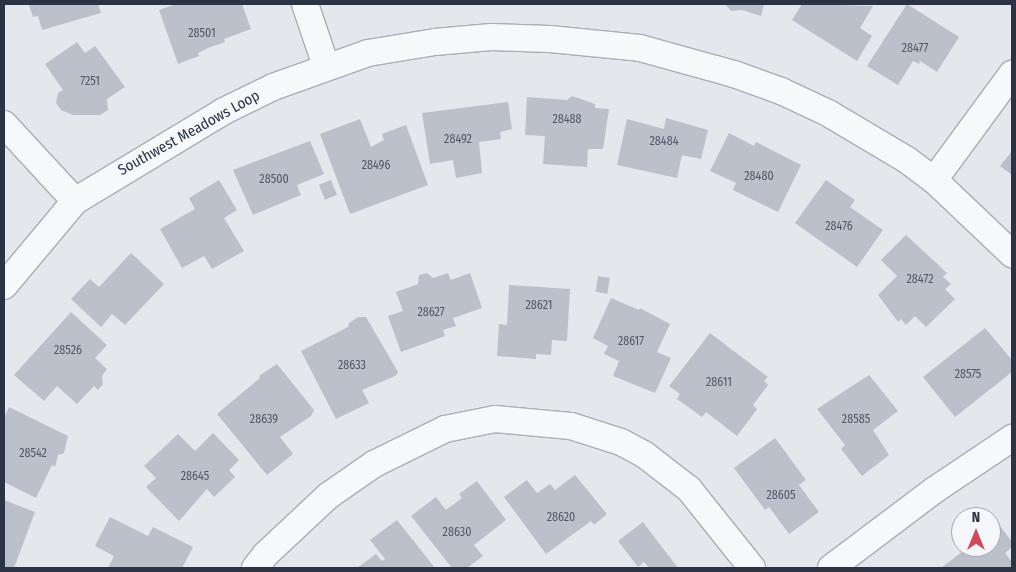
<!DOCTYPE html>
<html>
<head>
<meta charset="utf-8">
<style>
	body { margin:0 }
	#map { position:relative; width:1016px; height:572px; overflow:hidden; background:#e4e7ec; font-family:"Fira Sans Condensed",sans-serif }
	div>[style] { position:absolute }
	.building>* { inset:0; background:#bbc0ca; transform-origin:0 0 }
	.roads { filter:drop-shadow(1px 0 #a9aeb7) drop-shadow(-1px 0 #a9aeb7) drop-shadow(0 1px #a9aeb7) drop-shadow(0 -1px #a9aeb7) }
	.minor>* { height:26px; margin:-13px; padding:0 13px; transform-origin:13px; border-radius:13px; background:#f7f8fa }
	span { translate:-50% -50%; white-space:nowrap; text-align:center; line-height:1.15; -webkit-text-stroke:4px #f4f6f9; paint-order:stroke }
	.number-label { font-size:12px; color:#4f5766 }
	.number-label span { -webkit-text-stroke-width:0 }
	.street-label { font-size:15px; color:#2b3445 }
	.frame { position:absolute; inset:0; border:5px solid #2b3445; pointer-events:none }
	.north { position:absolute; left:951px; top:507px; width:50px; height:50px; box-sizing:border-box; background:#f4f6f9; border:1px solid #a4a8b1; border-radius:50%; rotate:0deg; font-size:14px; font-weight:700; line-height:20px; text-align:center; color:#2b3445 }
	.north::after { content:''; display:block; margin:auto; width:18px; height:22px; background:#d1495b; clip-path:polygon(50% 0,100% 100%,50% 72%,0 100%) }
</style>
</head>
<body>
<div id="map">
	<div class="building">
		<div style="clip-path:polygon(23px 4px,98px 4px,101px 13px,42px 30px,38px 16px,33px 17px,29px 5px)"></div>
		<div style="clip-path:polygon(176px 4px,242px 4px,251px 29px,224px 39px,225px 42px,208px 48px,198px 53px,199px 56px,178px 64px,159px 10px)"></div>
		<div style="clip-path:polygon(725px 4px,764px 4px,761px 16px,742px 10px,731px 11px)"></div>
		<div style="clip-path:polygon(802px 4px,873px 6px,860px 28px,872px 36px,857px 61px,792px 20px)"></div>
		<div style="clip-path:polygon(907px 4px,959px 37px,937px 72px,920px 61px,919px 64px,913px 61px,898px 85px,867px 66px)"></div>
		<div style="clip-path:polygon(77px 42px,85px 53px,95px 46px,125px 87px,107px 99px,108px 110px,100px 115px,73px 115px,61px 110px,56px 103px,58px 93px,63px 90px,45px 64px)"></div>
		<div style="clip-path:polygon(572px 96px,595px 104px,595px 108px,609px 109px,603px 149px,588px 149px,587px 167px,543px 164px,545px 136px,525px 135px,527px 97px,567px 100px)"></div>
		<div style="clip-path:polygon(508px 102px,512px 129px,500px 132px,501px 139px,479px 142px,482px 173px,456px 178px,453px 160px,430px 164px,422px 113px)"></div>
		<div style="clip-path:polygon(666px 118px,708px 130px,701px 159px,682px 155px,677px 178px,617px 165px,627px 119px,664px 129px)"></div>
		<div style="clip-path:polygon(360px 119px,371px 147px,384px 140px,382px 134px,406px 125px,428px 185px,350px 214px,320px 134px)"></div>
		<div style="clip-path:polygon(729px 133px,754px 146px,756px 142px,801px 165px,778px 212px,733px 190px,736px 183px,710px 171px)"></div>
		<div style="clip-path:polygon(310px 141px,324px 174px,297px 185px,301px 195px,253px 215px,233px 170px)"></div>
		<div style="clip-path:polygon(1012px 151px,1012px 175px,1000px 166px)"></div>
		<div style="clip-path:polygon(219px 180px,237px 210px,224px 218px,244px 251px,212px 269px,204px 256px,182px 268px,160px 229px,195px 209px,189px 198px)"></div>
		<div style="left:331px;top:180px;width:16px;height:13px;rotate:68deg"></div>
		<div style="clip-path:polygon(826px 180px,855px 200px,850px 207px,883px 230px,857px 267px,795px 223px)"></div>
		<div style="clip-path:polygon(906px 235px,947px 273px,943px 277px,951px 284px,945px 289px,955px 299px,926px 327px,915px 316px,906px 325px,901px 319px,898px 322px,878px 295px,897px 276px,881px 260px)"></div>
		<div style="clip-path:polygon(131px 253px,164px 284px,125px 325px,112px 314px,101px 327px,71px 299px,90px 279px,99px 287px)"></div>
		<div style="clip-path:polygon(427px 273px,433px 278px,448px 273px,451px 280px,470px 273px,482px 308px,453px 318px,456px 326px,443px 330px,445px 336px,401px 352px,388px 316px,403px 311px,396px 292px,418px 284px,419px 275px)"></div>
		<div style="left:598px;top:276px;width:12px;height:16px;rotate:9deg"></div>
		<div style="clip-path:polygon(509px 285px,570px 289px,567px 341px,552px 340px,551px 355px,536px 354px,536px 359px,497px 356px,499px 324px,507px 325px)"></div>
		<div style="clip-path:polygon(611px 298px,639px 310px,640px 308px,670px 324px,657px 352px,671px 358px,655px 393px,613px 376px,619px 361px,604px 354px,608px 346px,593px 338px)"></div>
		<div style="clip-path:polygon(71px 312px,107px 345px,95px 358px,107px 369px,102px 376px,103px 384px,98px 390px,94px 386px,77px 404px,57px 386px,44px 401px,14px 375px)"></div>
		<div style="clip-path:polygon(358px 317px,366px 317px,398px 372px,395px 376px,362px 390px,369px 403px,336px 419px,301px 351px,348px 327px,349px 323px)"></div>
		<div style="clip-path:polygon(985px 328px,1012px 360px,1012px 372px,955px 417px,923px 377px)"></div>
		<div style="clip-path:polygon(710px 333px,768px 377px,764px 381px,768px 385px,753px 405px,757px 409px,737px 436px,706px 412px,702px 417px,677px 399px,680px 394px,669px 386px)"></div>
		<div style="clip-path:polygon(277px 364px,314px 410px,311px 416px,280px 437px,293px 454px,267px 475px,217px 414px,260px 378px,259px 376px)"></div>
		<div style="clip-path:polygon(869px 375px,898px 411px,873px 430px,889px 455px,862px 476px,841px 449px,845px 445px,817px 409px)"></div>
		<div style="clip-path:polygon(9px 407px,68px 436px,64px 453px,58px 455px,55px 467px,52px 465px,36px 498px,4px 482px,4px 418px)"></div>
		<div style="clip-path:polygon(213px 433px,239px 460px,229px 470px,235px 477px,214px 497px,207px 489px,179px 521px,146px 487px,156px 478px,144px 466px,178px 434px,195px 451px)"></div>
		<div style="clip-path:polygon(775px 438px,806px 480px,799px 485px,819px 512px,789px 534px,769px 507px,765px 510px,734px 468px)"></div>
		<div style="clip-path:polygon(575px 475px,607px 514px,594px 525px,591px 521px,546px 554px,504px 497px,527px 480px,537px 493px,550px 484px,555px 490px)"></div>
		<div style="clip-path:polygon(477px 481px,506px 520px,474px 545px,483px 556px,467px 568px,452px 568px,411px 516px,436px 497px,446px 510px,462px 498px,459px 494px)"></div>
		<div style="clip-path:polygon(4px 500px,35px 512px,14px 568px,4px 568px)"></div>
		<div style="clip-path:polygon(110px 517px,148px 536px,153px 527px,193px 547px,182px 568px,108px 568px,114px 556px,95px 546px)"></div>
		<div style="clip-path:polygon(995px 519px,1012px 542px,1012px 547px,1005px 553px,1012px 562px,1012px 568px,941px 568px,967px 548px,991px 547px,991px 522px)"></div>
		<div style="clip-path:polygon(397px 520px,435px 568px,357px 568px,376px 554px,382px 561px,385px 559px,370px 540px)"></div>
		<div style="clip-path:polygon(643px 522px,652px 534px,678px 568px,649px 568px,644px 562px,638px 567px,618px 541px)"></div>
	</div>
	<div class="roads">
		<div class="minor">
			<div style="left:305px;top:4px;width:65px;rotate:71.3deg"></div>
			<div style="left:4px;top:124px;width:105px;rotate:47.3deg"></div>
			<div style="left:934px;top:180px;width:132px;rotate:-53.7deg"></div>
			<div style="left:4px;top:286px;width:111px;rotate:-50.1deg"></div>
			<div style="left:75px;top:201px;width:174px;rotate:-31.1deg"></div>
			<div style="left:224px;top:111px;width:55px;rotate:-26.1deg"></div>
			<div style="left:273px;top:87px;width:101px;rotate:-19.7deg"></div>
			<div style="left:368px;top:53px;width:68px;rotate:-9.3deg"></div>
			<div style="left:435px;top:42px;width:56px;rotate:-5.1deg"></div>
			<div style="left:491px;top:37px;width:59px;rotate:1.9deg"></div>
			<div style="left:550px;top:39px;width:90px;rotate:5.7deg"></div>
			<div style="left:640px;top:48px;width:98px;rotate:15.5deg"></div>
			<div style="left:734px;top:74px;width:50px;rotate:19.9deg"></div>
			<div style="left:781px;top:91px;width:52px;rotate:25.1deg"></div>
			<div style="left:828px;top:113px;width:92px;rotate:30.7deg"></div>
			<div style="left:907px;top:160px;width:34px;rotate:37deg"></div>
			<div style="left:934px;top:180px;width:108px;rotate:43.5deg"></div>
			<div style="left:255px;top:568px;width:16px;rotate:-52deg"></div>
			<div style="left:265px;top:555px;width:86px;rotate:-43.1deg"></div>
			<div style="left:328px;top:496px;width:56px;rotate:-34.8deg"></div>
			<div style="left:374px;top:464px;width:79px;rotate:-26.2deg"></div>
			<div style="left:445px;top:429px;width:51px;rotate:-11.3deg"></div>
			<div style="left:495px;top:419px;width:76px;rotate:5.3deg"></div>
			<div style="left:571px;top:426px;width:52px;rotate:17.7deg"></div>
			<div style="left:621px;top:442px;width:27px;rotate:28deg"></div>
			<div style="left:645px;top:455px;width:56px;rotate:37.7deg"></div>
			<div style="left:689px;top:489px;width:101px;rotate:51.4deg"></div>
			<div style="left:831px;top:568px;width:131px;rotate:-37deg"></div>
			<div style="left:936px;top:489px;width:92px;rotate:-33.9deg"></div>
		</div>
	</div>
	<div class="number-label">
		<span style="left:202px;top:34px">28501</span>
		<span style="left:915px;top:49px">28477</span>
		<span style="left:90px;top:82px">7251</span>
		<span style="left:567px;top:120px">28488</span>
		<span style="left:458px;top:140px">28492</span>
		<span style="left:664px;top:142px">28484</span>
		<span style="left:376px;top:166px">28496</span>
		<span style="left:759px;top:177px">28480</span>
		<span style="left:274px;top:180px">28500</span>
		<span style="left:839px;top:227px">28476</span>
		<span style="left:920px;top:280px">28472</span>
		<span style="left:539px;top:306px">28621</span>
		<span style="left:431px;top:313px">28627</span>
		<span style="left:631px;top:342px">28617</span>
		<span style="left:68px;top:351px">28526</span>
		<span style="left:352px;top:366px">28633</span>
		<span style="left:968px;top:375px">28575</span>
		<span style="left:719px;top:383px">28611</span>
		<span style="left:264px;top:420px">28639</span>
		<span style="left:856px;top:420px">28585</span>
		<span style="left:33px;top:454px">28542</span>
		<span style="left:195px;top:477px">28645</span>
		<span style="left:781px;top:496px">28605</span>
		<span style="left:561px;top:518px">28620</span>
		<span style="left:457px;top:533px">28630</span>
	</div>
	<div class="street-label">
		<span style="left:189px;top:133px;rotate:-29deg">Southwest Meadows Loop</span>
	</div>
	<div class="frame"></div>
	<div class="north">N</div>
</div>
</body>
</html>
